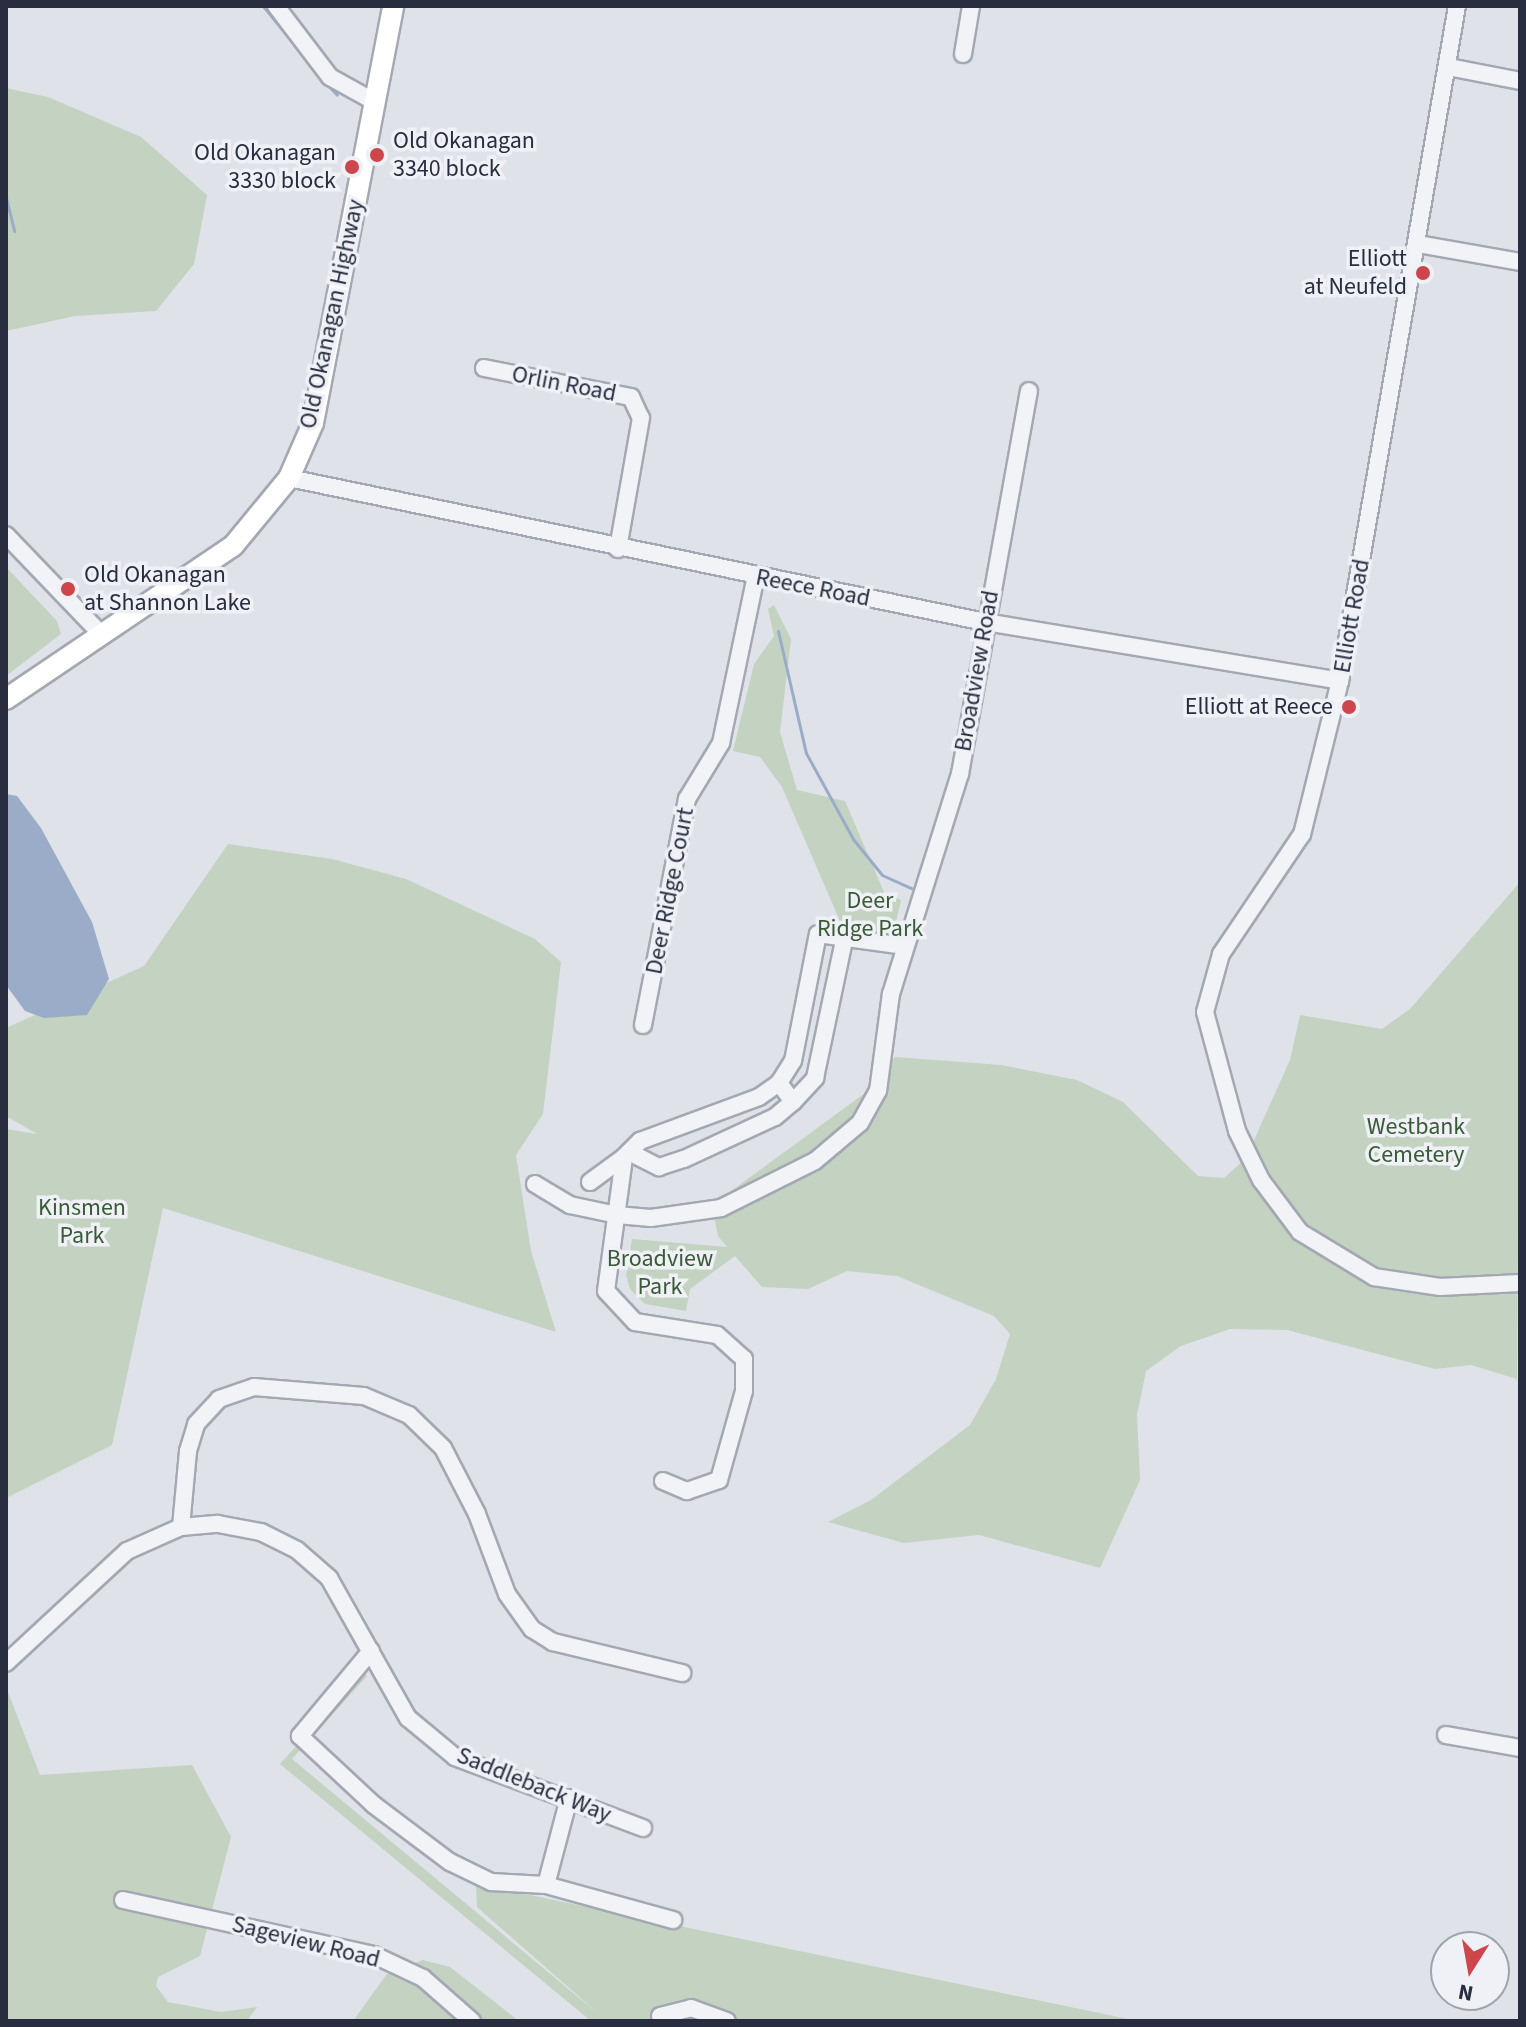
<!DOCTYPE html>
<html>
<head>
<meta charset="utf-8">
<style>
	body { margin:0 }
	#map { position:relative; width:1526px; height:2027px; overflow:hidden; background:#dfe2e8; font-family:"Source Sans 3",sans-serif }
	div>[style] { position:absolute }
	.green>* { inset:0; background:#c3d2c1 }
	.water>* { inset:0; background:#9bacc8 }
	.stream>* { height:3px; margin:-1.5px; padding:0 1.5px; transform-origin:1.5px; border-radius:1.5px; background:#9bacc8 }
	.roads { filter:drop-shadow(2px 0 #a4a8b2) drop-shadow(-2px 0 #a4a8b2) drop-shadow(0 2px #a4a8b2) drop-shadow(0 -2px #a4a8b2) }
	.minor>* { height:16px; margin:-8px; padding:0 8px; transform-origin:8px; border-radius:8px; background:#f2f3f7 }
	.major>* { height:20px; margin:-10px; padding:0 10px; transform-origin:10px; border-radius:10px; background:#fff }
	.dots>* { width:22px; height:22px; translate:-50% -50%; box-sizing:border-box; border:4px solid #eff1f6; border-radius:50% }
	span { translate:-50% -50%; white-space:nowrap; text-align:center; line-height:1.15; -webkit-text-stroke:7px #eff1f6; paint-order:stroke }
	.poi-label { font-size:24px; color:#282e3f }
	.left { translate:0 -50%; text-align:left }
	.right { translate:-100% -50%; text-align:right }
	.street-label { font-size:24px; color:#282e3f }
	.park-label { font-size:24px; color:#395b36 }
	.frame { position:absolute; inset:0; border:8px solid #282e3f; pointer-events:none }
	.north { position:absolute; left:1430px; top:1931px; width:80px; height:80px; box-sizing:border-box; background:#eff1f6; border:2px solid #9fa3ad; border-radius:50%; rotate:191deg; font-size:22px; font-weight:700; line-height:32px; text-align:center; color:#282e3f }
	.north::after { content:''; display:block; margin:auto; width:28px; height:36px; background:#cc464b; clip-path:polygon(50% 0,100% 100%,50% 72%,0 100%) }
</style>
</head>
<body>
<div id="map">
	<div class="green">
		<div style="clip-path:polygon(6px 88px,48px 97px,141px 137px,207px 195px,194px 264px,156px 311px,75px 316px,6px 331px)"></div>
		<div style="clip-path:polygon(6px 567px,57px 621px,61px 634px,6px 676px)"></div>
		<div style="clip-path:polygon(774px 605px,791px 639px,780px 732px,797px 790px,845px 801px,884px 892px,901px 900px,889px 952px,846px 935px,782px 787px,760px 757px,733px 751px,754px 664px,774px 636px,768px 609px)"></div>
		<div style="clip-path:polygon(228px 844px,332px 859px,406px 879px,535px 939px,561px 962px,543px 1114px,516px 1155px,531px 1251px,556px 1332px,163px 1208px,112px 1445px,6px 1498px,6px 1129px,37px 1134px,6px 1116px,6px 1028px,144px 966px)"></div>
		<div style="clip-path:polygon(1520px 882px,1517px 1379px,1471px 1365px,1435px 1369px,1287px 1330px,1230px 1329px,1181px 1346px,1146px 1371px,1137px 1415px,1140px 1480px,1100px 1568px,979px 1535px,904px 1543px,828px 1522px,871px 1500px,970px 1425px,996px 1379px,1010px 1334px,994px 1316px,897px 1276px,847px 1271px,808px 1289px,762px 1287px,735px 1256px,690px 1289px,686px 1311px,645px 1304px,630px 1289px,626px 1275px,632px 1239px,727px 1247px,718px 1236px,712px 1205px,865px 1093px,895px 1057px,1001px 1065px,1077px 1080px,1123px 1102px,1198px 1176px,1224px 1178px,1246px 1158px,1290px 1060px,1300px 1015px,1382px 1029px,1410px 1009px)"></div>
		<div style="clip-path:polygon(364px 1671px,367px 1676px,292px 1759px,601px 2016px,477px 1907px,476px 1884px,1138px 2021px,591px 2021px,280px 1764px)"></div>
		<div style="clip-path:polygon(6px 1687px,40px 1775px,192px 1765px,231px 1837px,200px 1956px,158px 1977px,156px 1986px,168px 2002px,221px 2012px,257px 2007px,247px 2021px,6px 2021px)"></div>
		<div style="clip-path:polygon(423px 1960px,450px 1967px,519px 2021px,353px 2021px,387px 1974px)"></div>
	</div>
	<div class="water">
		<div style="clip-path:polygon(6px 794px,17px 796px,41px 828px,92px 922px,109px 979px,87px 1015px,44px 1018px,25px 1011px,6px 985px)"></div>
	</div>
	<div class="stream">
		<div style="left:263px;top:6px;width:84px;rotate:50.8deg"></div>
		<div style="left:326px;top:83px;width:16px;rotate:47deg"></div>
		<div style="left:6px;top:198px;width:34px;rotate:76deg"></div>
		<div style="left:778px;top:631px;width:125px;rotate:77.1deg"></div>
		<div style="left:806px;top:753px;width:98px;rotate:61.3deg"></div>
		<div style="left:853px;top:839px;width:46px;rotate:51.1deg"></div>
		<div style="left:882px;top:875px;width:32px;rotate:24deg"></div>
	</div>
	<div class="roads">
		<div class="minor">
			<div style="left:276px;top:6px;width:89px;rotate:52.7deg"></div>
			<div style="left:330px;top:77px;width:51px;rotate:29.1deg"></div>
			<div style="left:1457px;top:6px;width:685px;rotate:99.83deg"></div>
			<div style="left:1340px;top:681px;width:158px;rotate:103.9deg"></div>
			<div style="left:1302px;top:834px;width:145px;rotate:124deg"></div>
			<div style="left:1221px;top:954px;width:60px;rotate:105.4deg"></div>
			<div style="left:1205px;top:1012px;width:123px;rotate:74.9deg"></div>
			<div style="left:1237px;top:1131px;width:55px;rotate:63.9deg"></div>
			<div style="left:1261px;top:1180px;width:65px;rotate:53.1deg"></div>
			<div style="left:1300px;top:1232px;width:87px;rotate:31.3deg"></div>
			<div style="left:1374px;top:1277px;width:67px;rotate:8.6deg"></div>
			<div style="left:1440px;top:1287px;width:80px;rotate:-2.9deg"></div>
			<div style="left:963px;top:54px;width:49px;rotate:-80.5deg"></div>
			<div style="left:1448px;top:67px;width:73px;rotate:11deg"></div>
			<div style="left:1418px;top:244px;width:104px;rotate:10deg"></div>
			<div style="left:484px;top:368px;width:150px;rotate:11.2deg"></div>
			<div style="left:631px;top:397px;width:23px;rotate:65deg"></div>
			<div style="left:641px;top:418px;width:133px;rotate:100deg"></div>
			<div style="left:289px;top:478px;width:711px;rotate:11.69deg"></div>
			<div style="left:985px;top:622px;width:360px;rotate:9.4deg"></div>
			<div style="left:6px;top:535px;width:137px;rotate:46.2deg"></div>
			<div style="left:643px;top:1025px;width:230px;rotate:-79deg"></div>
			<div style="left:687px;top:799px;width:66px;rotate:-58.7deg"></div>
			<div style="left:721px;top:743px;width:171px;rotate:-78.2deg"></div>
			<div style="left:793px;top:1102px;width:33px;rotate:-47deg"></div>
			<div style="left:815px;top:1078px;width:141px;rotate:-78.1deg"></div>
			<div style="left:629px;top:1152px;width:34px;rotate:27deg"></div>
			<div style="left:659px;top:1167px;width:26px;rotate:-18deg"></div>
			<div style="left:684px;top:1159px;width:100px;rotate:-24.8deg"></div>
			<div style="left:775px;top:1117px;width:23px;rotate:-40deg"></div>
			<div style="left:793px;top:1102px;width:24px;rotate:-126deg"></div>
			<div style="left:779px;top:1083px;width:26px;rotate:-58deg"></div>
			<div style="left:793px;top:1061px;width:129px;rotate:-78.9deg"></div>
			<div style="left:818px;top:934px;width:88px;rotate:7.9deg"></div>
			<div style="left:590px;top:1182px;width:42px;rotate:-36.3deg"></div>
			<div style="left:535px;top:1184px;width:41px;rotate:31deg"></div>
			<div style="left:570px;top:1205px;width:48px;rotate:12deg"></div>
			<div style="left:617px;top:1215px;width:34px;rotate:5deg"></div>
			<div style="left:651px;top:1218px;width:71px;rotate:-8.1deg"></div>
			<div style="left:721px;top:1208px;width:105px;rotate:-26.6deg"></div>
			<div style="left:815px;top:1161px;width:59px;rotate:-40.2deg"></div>
			<div style="left:860px;top:1123px;width:37px;rotate:-61deg"></div>
			<div style="left:878px;top:1091px;width:98px;rotate:-82.4deg"></div>
			<div style="left:891px;top:994px;width:231px;rotate:-72.6deg"></div>
			<div style="left:960px;top:774px;width:389px;rotate:-79.8deg"></div>
			<div style="left:663px;top:1481px;width:26px;rotate:23deg"></div>
			<div style="left:687px;top:1491px;width:34px;rotate:-19deg"></div>
			<div style="left:719px;top:1480px;width:92px;rotate:-74.3deg"></div>
			<div style="left:744px;top:1391px;width:32px;rotate:-90deg"></div>
			<div style="left:744px;top:1359px;width:36px;rotate:-138deg"></div>
			<div style="left:717px;top:1335px;width:83px;rotate:-171deg"></div>
			<div style="left:635px;top:1322px;width:42px;rotate:-133.1deg"></div>
			<div style="left:606px;top:1291px;width:135px;rotate:-82.3deg"></div>
			<div style="left:624px;top:1157px;width:23px;rotate:-45deg"></div>
			<div style="left:640px;top:1141px;width:127px;rotate:-20.3deg"></div>
			<div style="left:759px;top:1097px;width:24px;rotate:-35deg"></div>
			<div style="left:181px;top:1527px;width:76px;rotate:-84.7deg"></div>
			<div style="left:188px;top:1451px;width:28px;rotate:-73deg"></div>
			<div style="left:196px;top:1424px;width:34px;rotate:-47deg"></div>
			<div style="left:219px;top:1399px;width:37px;rotate:-19deg"></div>
			<div style="left:254px;top:1387px;width:110px;rotate:4.7deg"></div>
			<div style="left:364px;top:1396px;width:49px;rotate:22.9deg"></div>
			<div style="left:409px;top:1415px;width:47px;rotate:44.1deg"></div>
			<div style="left:443px;top:1448px;width:74px;rotate:62.7deg"></div>
			<div style="left:477px;top:1514px;width:85px;rotate:69.4deg"></div>
			<div style="left:507px;top:1594px;width:43px;rotate:54.5deg"></div>
			<div style="left:532px;top:1629px;width:25px;rotate:32deg"></div>
			<div style="left:553px;top:1642px;width:133px;rotate:13.5deg"></div>
			<div style="left:371px;top:1651px;width:111px;rotate:129.9deg"></div>
			<div style="left:300px;top:1736px;width:101px;rotate:43deg"></div>
			<div style="left:374px;top:1805px;width:95px;rotate:36.9deg"></div>
			<div style="left:450px;top:1862px;width:46px;rotate:26deg"></div>
			<div style="left:491px;top:1882px;width:55px;rotate:3.1deg"></div>
			<div style="left:546px;top:1885px;width:90px;rotate:-75.2deg"></div>
			<div style="left:6px;top:1663px;width:165px;rotate:-42.8deg"></div>
			<div style="left:127px;top:1551px;width:59px;rotate:-24deg"></div>
			<div style="left:181px;top:1527px;width:37px;rotate:-5deg"></div>
			<div style="left:218px;top:1524px;width:44px;rotate:10.5deg"></div>
			<div style="left:261px;top:1532px;width:40px;rotate:26.6deg"></div>
			<div style="left:297px;top:1550px;width:43px;rotate:41.2deg"></div>
			<div style="left:329px;top:1578px;width:161px;rotate:60.6deg"></div>
			<div style="left:408px;top:1718px;width:61px;rotate:39.7deg"></div>
			<div style="left:455px;top:1757px;width:201px;rotate:20.7deg"></div>
			<div style="left:1446px;top:1735px;width:75px;rotate:10deg"></div>
			<div style="left:546px;top:1885px;width:132px;rotate:15.4deg"></div>
			<div style="left:123px;top:1900px;width:257px;rotate:12.4deg"></div>
			<div style="left:374px;top:1955px;width:54px;rotate:25.1deg"></div>
			<div style="left:423px;top:1978px;width:65px;rotate:41.3deg"></div>
			<div style="left:660px;top:2016px;width:32px;rotate:-14deg"></div>
			<div style="left:691px;top:2008px;width:38px;rotate:20deg"></div>
		</div>
		<div class="major">
			<div style="left:6px;top:699px;width:274px;rotate:-34deg"></div>
			<div style="left:233px;top:546px;width:88px;rotate:-50.5deg"></div>
			<div style="left:289px;top:478px;width:60px;rotate:-66.4deg"></div>
			<div style="left:313px;top:423px;width:425px;rotate:-79.1deg"></div>
		</div>
	</div>
	<div class="dots">
		<div style="left:377px;top:155px;background:#cc464b"></div>
		<div style="left:352px;top:167px;background:#cc464b"></div>
		<div style="left:1423px;top:273px;background:#cc464b"></div>
		<div style="left:68px;top:589px;background:#cc464b"></div>
		<div style="left:1349px;top:707px;background:#cc464b"></div>
	</div>
	<div class="poi-label">
		<span class="left" style="left:393px;top:155px">Old Okanagan<br>3340 block</span>
		<span class="right" style="left:336px;top:167px">Old Okanagan<br>3330 block</span>
		<span class="right" style="left:1407px;top:273px">Elliott<br>at Neufeld</span>
		<span class="left" style="left:84px;top:589px">Old Okanagan<br>at Shannon Lake</span>
		<span class="right" style="left:1333px;top:707px">Elliott at Reece</span>
	</div>
	<div class="street-label">
		<span style="left:332px;top:314px;rotate:-78deg">Old Okanagan Highway</span>
		<span style="left:564px;top:384px;rotate:11deg">Orlin Road</span>
		<span style="left:813px;top:588px;rotate:11deg">Reece Road</span>
		<span style="left:1352px;top:616px;rotate:-80deg">Elliott Road</span>
		<span style="left:977px;top:671px;rotate:-80deg">Broadview Road</span>
		<span style="left:670px;top:891px;rotate:-79deg">Deer Ridge Court</span>
		<span style="left:534px;top:1785px;rotate:22deg">Saddleback Way</span>
		<span style="left:306px;top:1942px;rotate:14deg">Sageview Road</span>
	</div>
	<div class="park-label">
		<span style="left:870px;top:915px">Deer<br>Ridge Park</span>
		<span style="left:1416px;top:1141px">Westbank<br>Cemetery</span>
		<span style="left:82px;top:1222px">Kinsmen<br>Park</span>
		<span style="left:660px;top:1273px">Broadview<br>Park</span>
	</div>
	<div class="frame"></div>
	<div class="north">N</div>
</div>
</body>
</html>
